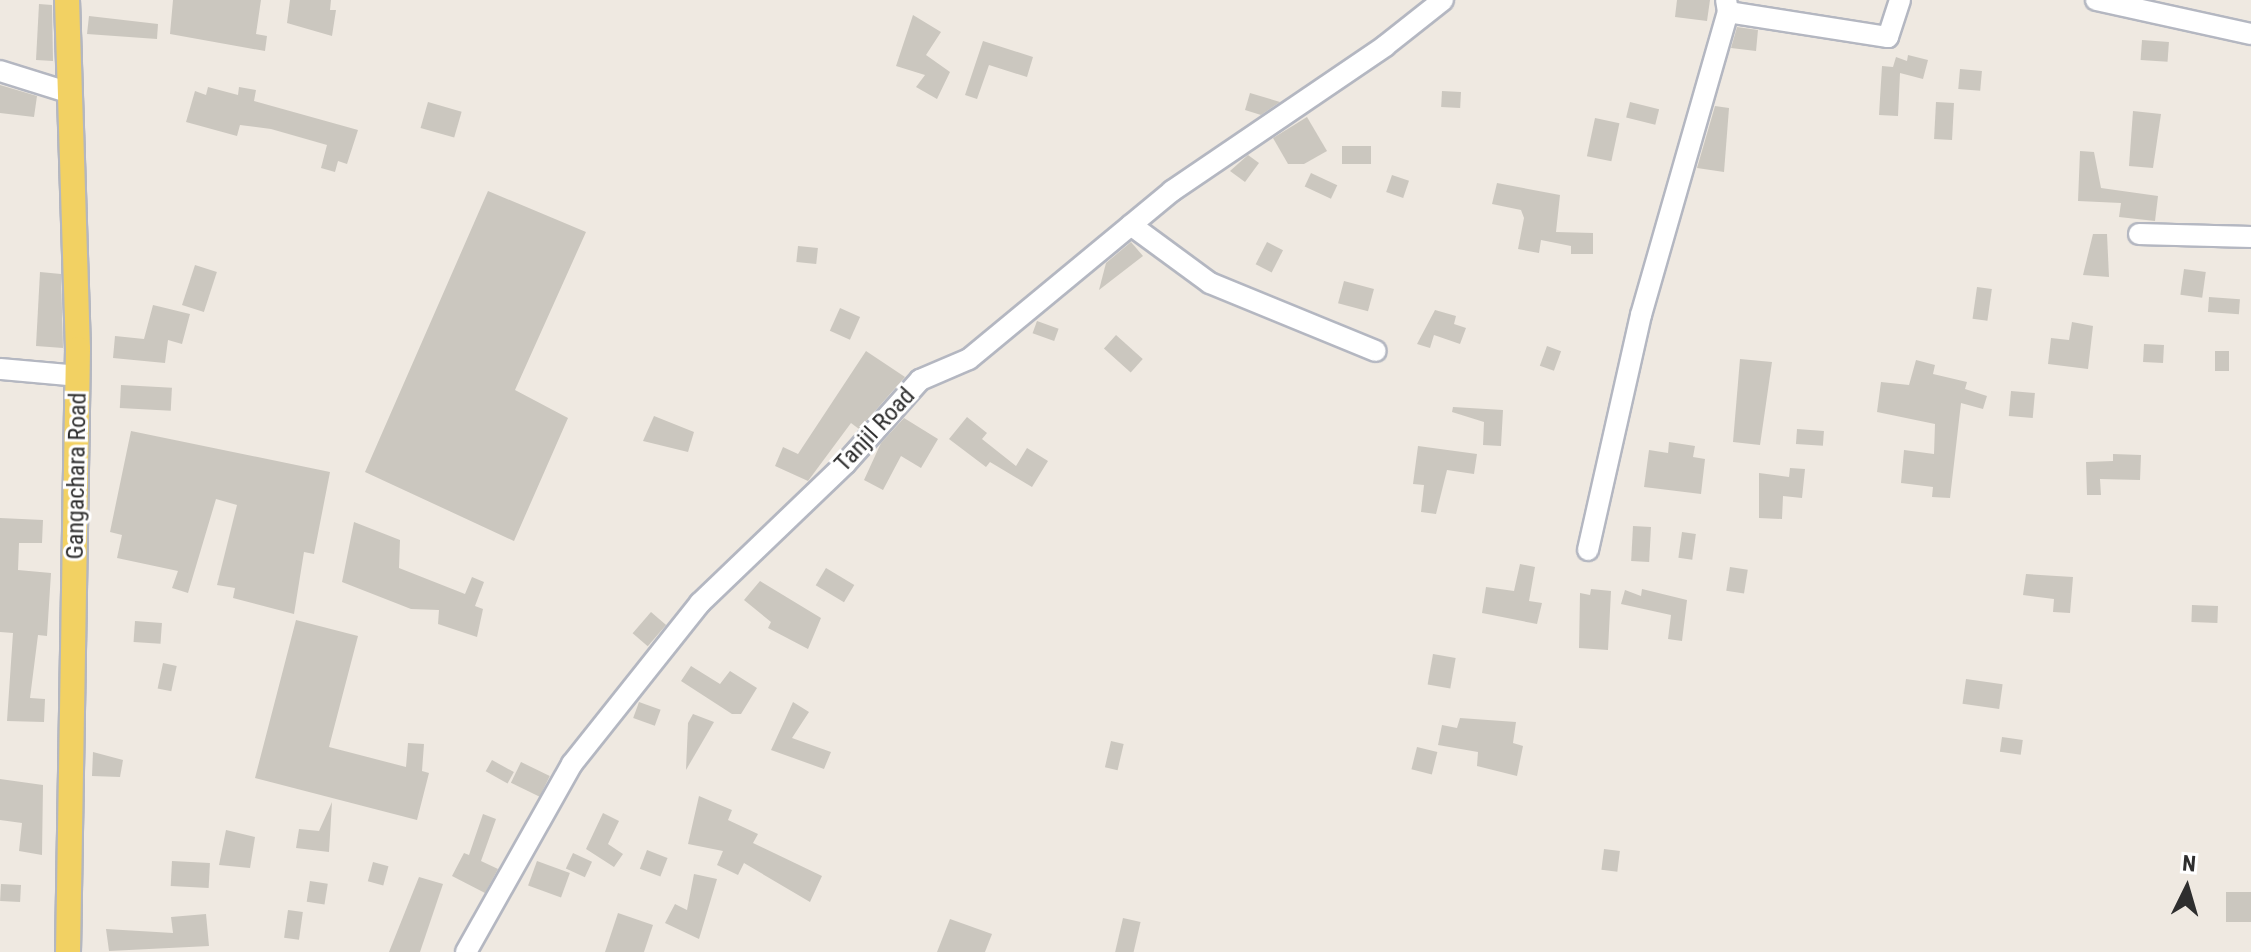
<!DOCTYPE html>
<html>
<head>
<meta charset="utf-8">
<style>
	body { margin:0 }
	#map { position:relative; width:2251px; height:952px; overflow:hidden; background:#efe9e1; font-family:"Roboto Condensed",sans-serif }
	div>[style] { position:absolute }
	.building>* { inset:0; background:#cbc7bf; transform-origin:0 0 }
	.roads { filter:drop-shadow(2px 0 #b4b7c1) drop-shadow(-2px 0 #b4b7c1) drop-shadow(0 2px #b4b7c1) drop-shadow(0 -2px #b4b7c1) }
	.minor>* { height:20px; margin:-10px; padding:0 10px; transform-origin:10px; border-radius:10px; background:#fff }
	.major>* { height:24px; margin:-12px; padding:0 12px; transform-origin:12px; border-radius:12px; background:#f2d163 }
	span { translate:-50% -50%; white-space:nowrap; text-align:center; line-height:1.15; -webkit-text-stroke:6px #fff; paint-order:stroke }
	.street-label { font-size:24px; color:#2e2e2e }
	.north { position:absolute; left:2147px; top:848px; width:80px; height:80px; -webkit-text-stroke:6px #fff; paint-order:stroke; rotate:5deg; font-size:22px; font-weight:700; line-height:32px; text-align:center; color:#2e2e2e }
	.north::after { content:''; display:block; margin:auto; width:28px; height:36px; background:#2e2e2e; clip-path:polygon(50% 0,100% 100%,50% 72%,0 100%) }
</style>
</head>
<body>
<div id="map">
	<div class="building">
		<div style="clip-path:polygon(173px 0,261px 0,256px 34px,267px 36px,265px 51px,170px 34px)"></div>
		<div style="clip-path:polygon(290px 0,331px 0,330px 10px,336px 10px,332px 36px,287px 23px)"></div>
		<div style="clip-path:polygon(1677px 0,1710px 0,1707px 21px,1675px 17px)"></div>
		<div style="clip-path:polygon(39px 4px,52px 5px,53px 61px,36px 60px)"></div>
		<div style="clip-path:polygon(913px 15px,941px 32px,926px 55px,950px 72px,937px 99px,916px 87px,925px 75px,896px 66px)"></div>
		<div style="clip-path:polygon(89px 16px,158px 24px,157px 39px,87px 34px)"></div>
		<div style="clip-path:polygon(1737px 27px,1758px 30px,1756px 51px,1731px 48px)"></div>
		<div style="left:2142px;top:40px;width:27px;height:20px;rotate:4deg"></div>
		<div style="clip-path:polygon(983px 41px,1033px 57px,1027px 77px,989px 65px,977px 99px,965px 95px)"></div>
		<div style="clip-path:polygon(1908px 55px,1928px 60px,1923px 79px,1900px 73px,1898px 116px,1879px 115px,1882px 66px,1893px 67px,1896px 57px,1907px 61px)"></div>
		<div style="left:1960px;top:69px;width:22px;height:20px;rotate:5deg"></div>
		<div style="clip-path:polygon(0 85px,37px 96px,34px 117px,0 113px)"></div>
		<div style="clip-path:polygon(208px 87px,238px 95px,239px 87px,256px 90px,254px 101px,358px 130px,347px 164px,338px 161px,335px 172px,321px 168px,327px 145px,271px 129px,240px 125px,237px 136px,186px 122px,195px 91px,206px 95px)"></div>
		<div style="left:1442px;top:91px;width:19px;height:16px;rotate:3deg"></div>
		<div style="clip-path:polygon(1250px 93px,1280px 102px,1261px 115px,1245px 110px)"></div>
		<div style="left:428px;top:102px;width:35px;height:27px;rotate:16deg"></div>
		<div style="left:1630px;top:102px;width:30px;height:16px;rotate:14deg"></div>
		<div style="left:1936px;top:102px;width:18px;height:37px;rotate:3deg"></div>
		<div style="clip-path:polygon(1715px 106px,1729px 108px,1724px 172px,1697px 168px)"></div>
		<div style="clip-path:polygon(2133px 111px,2161px 114px,2153px 168px,2129px 166px)"></div>
		<div style="clip-path:polygon(1307px 117px,1327px 151px,1304px 164px,1288px 164px,1273px 138px)"></div>
		<div style="left:1595px;top:118px;width:25px;height:39px;rotate:12deg"></div>
		<div style="left:1342px;top:146px;width:29px;height:18px"></div>
		<div style="clip-path:polygon(2080px 151px,2094px 152px,2101px 188px,2158px 196px,2155px 221px,2119px 217px,2121px 203px,2078px 201px)"></div>
		<div style="clip-path:polygon(1248px 155px,1259px 163px,1245px 182px,1230px 171px)"></div>
		<div style="left:1311px;top:173px;width:29px;height:15px;rotate:25deg"></div>
		<div style="left:1392px;top:175px;width:18px;height:18px;rotate:19deg"></div>
		<div style="clip-path:polygon(1497px 183px,1560px 195px,1556px 232px,1593px 233px,1593px 254px,1571px 254px,1571px 246px,1541px 240px,1539px 253px,1518px 249px,1524px 218px,1521px 210px,1492px 204px)"></div>
		<div style="clip-path:polygon(488px 191px,586px 232px,515px 390px,568px 418px,514px 541px,365px 472px)"></div>
		<div style="clip-path:polygon(2093px 234px,2107px 234px,2109px 277px,2083px 275px)"></div>
		<div style="clip-path:polygon(1131px 242px,1143px 256px,1099px 290px,1106px 263px)"></div>
		<div style="left:1267px;top:242px;width:18px;height:25px;rotate:27deg"></div>
		<div style="left:798px;top:246px;width:20px;height:16px;rotate:6deg"></div>
		<div style="left:195px;top:265px;width:23px;height:42px;rotate:18deg"></div>
		<div style="left:2184px;top:269px;width:22px;height:26px;rotate:8deg"></div>
		<div style="clip-path:polygon(40px 272px,61px 274px,63px 348px,36px 346px)"></div>
		<div style="left:1344px;top:281px;width:31px;height:23px;rotate:15deg"></div>
		<div style="left:1977px;top:287px;width:15px;height:32px;rotate:8deg"></div>
		<div style="left:2209px;top:297px;width:31px;height:15px;rotate:4deg"></div>
		<div style="clip-path:polygon(153px 305px,190px 314px,182px 344px,168px 340px,165px 363px,113px 358px,115px 336px,144px 339px)"></div>
		<div style="left:840px;top:308px;width:22px;height:25px;rotate:24deg"></div>
		<div style="clip-path:polygon(1435px 310px,1456px 316px,1454px 324px,1466px 328px,1460px 344px,1434px 335px,1430px 348px,1417px 344px)"></div>
		<div style="left:1037px;top:321px;width:23px;height:13px;rotate:20deg"></div>
		<div style="clip-path:polygon(2072px 322px,2093px 326px,2088px 369px,2048px 364px,2051px 338px,2069px 340px)"></div>
		<div style="left:1116px;top:335px;width:36px;height:18px;rotate:42deg"></div>
		<div style="left:2144px;top:344px;width:20px;height:18px;rotate:3deg"></div>
		<div style="left:1547px;top:346px;width:15px;height:21px;rotate:20deg"></div>
		<div style="clip-path:polygon(866px 351px,905px 377px,859px 429px,851px 423px,808px 481px,775px 466px,783px 447px,798px 454px)"></div>
		<div style="left:2215px;top:351px;width:14px;height:20px"></div>
		<div style="clip-path:polygon(1740px 359px,1772px 362px,1760px 445px,1733px 442px)"></div>
		<div style="clip-path:polygon(1916px 360px,1935px 365px,1933px 374px,1967px 382px,1965px 389px,1987px 396px,1983px 409px,1961px 403px,1950px 498px,1932px 497px,1933px 487px,1901px 483px,1904px 450px,1934px 454px,1935px 424px,1877px 412px,1881px 382px,1909px 385px)"></div>
		<div style="left:121px;top:385px;width:51px;height:23px;rotate:3deg"></div>
		<div style="left:2011px;top:391px;width:24px;height:25px;rotate:5deg"></div>
		<div style="clip-path:polygon(1453px 407px,1503px 410px,1501px 446px,1483px 445px,1484px 422px,1452px 412px)"></div>
		<div style="clip-path:polygon(654px 416px,694px 432px,688px 452px,643px 441px)"></div>
		<div style="clip-path:polygon(967px 417px,987px 433px,982px 439px,1016px 466px,1027px 448px,1048px 461px,1032px 487px,990px 462px,986px 467px,949px 439px)"></div>
		<div style="clip-path:polygon(904px 418px,938px 439px,921px 468px,901px 456px,883px 490px,864px 480px,881px 443px)"></div>
		<div style="left:1797px;top:429px;width:27px;height:15px;rotate:4deg"></div>
		<div style="clip-path:polygon(131px 431px,330px 472px,314px 554px,304px 552px,294px 614px,233px 598px,235px 588px,217px 585px,237px 505px,216px 499px,188px 593px,172px 588px,178px 571px,117px 558px,122px 535px,110px 532px)"></div>
		<div style="clip-path:polygon(1669px 442px,1695px 446px,1693px 457px,1705px 459px,1701px 494px,1644px 487px,1649px 450px,1668px 453px)"></div>
		<div style="clip-path:polygon(1418px 446px,1477px 454px,1474px 474px,1447px 470px,1436px 514px,1421px 512px,1424px 485px,1413px 484px)"></div>
		<div style="clip-path:polygon(2113px 454px,2141px 455px,2140px 480px,2100px 479px,2101px 495px,2087px 495px,2086px 462px,2113px 461px)"></div>
		<div style="clip-path:polygon(1790px 468px,1805px 469px,1802px 498px,1783px 496px,1782px 519px,1759px 518px,1759px 473px,1789px 477px)"></div>
		<div style="clip-path:polygon(0 518px,43px 520px,42px 543px,19px 543px,18px 570px,51px 573px,47px 636px,38px 635px,30px 698px,45px 699px,44px 722px,7px 721px,13px 633px,0 632px)"></div>
		<div style="clip-path:polygon(354px 522px,400px 540px,399px 568px,465px 594px,472px 577px,484px 582px,475px 606px,483px 609px,477px 637px,438px 624px,439px 610px,411px 609px,342px 582px)"></div>
		<div style="left:1633px;top:526px;width:18px;height:35px;rotate:3deg"></div>
		<div style="left:1682px;top:532px;width:14px;height:26px;rotate:8deg"></div>
		<div style="clip-path:polygon(1520px 564px,1535px 567px,1529px 601px,1542px 603px,1537px 624px,1482px 613px,1486px 587px,1514px 591px)"></div>
		<div style="left:1730px;top:567px;width:18px;height:24px;rotate:9deg"></div>
		<div style="left:826px;top:568px;width:33px;height:20px;rotate:31deg"></div>
		<div style="clip-path:polygon(2026px 574px,2073px 577px,2070px 613px,2053px 612px,2054px 599px,2023px 595px)"></div>
		<div style="clip-path:polygon(760px 581px,821px 618px,808px 649px,768px 628px,771px 622px,744px 600px)"></div>
		<div style="clip-path:polygon(1591px 589px,1611px 591px,1608px 650px,1579px 648px,1580px 593px,1590px 595px)"></div>
		<div style="clip-path:polygon(1642px 589px,1687px 600px,1682px 641px,1668px 639px,1671px 615px,1621px 604px,1625px 590px,1641px 596px)"></div>
		<div style="left:2192px;top:605px;width:26px;height:17px;rotate:2deg"></div>
		<div style="left:651px;top:612px;width:20px;height:28px;rotate:41deg"></div>
		<div style="clip-path:polygon(296px 620px,358px 636px,329px 747px,406px 767px,408px 743px,424px 744px,422px 771px,429px 773px,417px 820px,255px 778px)"></div>
		<div style="left:135px;top:621px;width:27px;height:21px;rotate:4deg"></div>
		<div style="left:1433px;top:654px;width:23px;height:31px;rotate:10deg"></div>
		<div style="left:163px;top:663px;width:14px;height:26px;rotate:12deg"></div>
		<div style="clip-path:polygon(691px 666px,720px 684px,730px 671px,757px 688px,741px 714px,732px 714px,681px 681px)"></div>
		<div style="left:1966px;top:679px;width:37px;height:25px;rotate:8deg"></div>
		<div style="left:639px;top:702px;width:23px;height:17px;rotate:20deg"></div>
		<div style="clip-path:polygon(793px 702px,809px 712px,792px 738px,831px 752px,824px 769px,771px 750px)"></div>
		<div style="clip-path:polygon(693px 714px,714px 722px,686px 770px,688px 723px)"></div>
		<div style="clip-path:polygon(1460px 718px,1516px 722px,1513px 743px,1523px 746px,1517px 776px,1477px 766px,1478px 752px,1438px 745px,1442px 725px,1457px 728px)"></div>
		<div style="left:2002px;top:737px;width:21px;height:15px;rotate:8deg"></div>
		<div style="left:1111px;top:741px;width:13px;height:27px;rotate:13deg"></div>
		<div style="left:1417px;top:747px;width:21px;height:23px;rotate:14deg"></div>
		<div style="clip-path:polygon(93px 752px,123px 760px,120px 777px,92px 776px)"></div>
		<div style="left:492px;top:760px;width:25px;height:13px;rotate:29deg"></div>
		<div style="left:521px;top:762px;width:32px;height:23px;rotate:26deg"></div>
		<div style="clip-path:polygon(0 779px,43px 785px,42px 855px,19px 851px,22px 823px,0 820px)"></div>
		<div style="clip-path:polygon(699px 796px,732px 810px,728px 820px,758px 834px,753px 843px,822px 876px,810px 902px,744px 863px,738px 875px,717px 865px,723px 851px,688px 844px)"></div>
		<div style="clip-path:polygon(332px 802px,329px 852px,296px 848px,299px 829px,319px 831px)"></div>
		<div style="clip-path:polygon(603px 813px,619px 821px,608px 844px,623px 854px,614px 867px,586px 849px)"></div>
		<div style="clip-path:polygon(483px 814px,496px 819px,481px 861px,498px 869px,485px 893px,452px 876px,464px 853px,469px 855px)"></div>
		<div style="clip-path:polygon(226px 830px,255px 837px,250px 868px,219px 865px)"></div>
		<div style="left:1604px;top:849px;width:16px;height:21px;rotate:7deg"></div>
		<div style="left:647px;top:850px;width:22px;height:20px;rotate:21deg"></div>
		<div style="left:573px;top:853px;width:21px;height:17px;rotate:25deg"></div>
		<div style="left:172px;top:861px;width:38px;height:25px;rotate:3deg"></div>
		<div style="left:537px;top:861px;width:35px;height:26px;rotate:20deg"></div>
		<div style="left:373px;top:862px;width:16px;height:20px;rotate:15deg"></div>
		<div style="clip-path:polygon(694px 874px,717px 879px,699px 939px,665px 923px,675px 904px,687px 910px)"></div>
		<div style="clip-path:polygon(419px 877px,443px 884px,420px 952px,389px 952px)"></div>
		<div style="left:310px;top:881px;width:18px;height:21px;rotate:9deg"></div>
		<div style="left:1px;top:884px;width:20px;height:17px;rotate:3deg"></div>
		<div style="left:2251px;top:892px;width:30px;height:25px;rotate:90deg"></div>
		<div style="left:288px;top:910px;width:15px;height:28px;rotate:8deg"></div>
		<div style="clip-path:polygon(618px 913px,653px 925px,644px 952px,605px 952px)"></div>
		<div style="clip-path:polygon(206px 914px,209px 946px,109px 951px,106px 929px,173px 933px,171px 917px)"></div>
		<div style="left:1123px;top:918px;width:18px;height:35px;rotate:13deg"></div>
		<div style="clip-path:polygon(950px 919px,992px 934px,985px 952px,937px 952px)"></div>
	</div>
	<div class="roads">
		<div class="minor">
			<div style="left:2096px;top:0;width:159px;rotate:12.4deg"></div>
			<div style="left:1728px;top:12px;width:162px;rotate:8.9deg"></div>
			<div style="left:1888px;top:37px;width:39px;rotate:-72deg"></div>
			<div style="left:0;top:71px;width:73px;rotate:17.4deg"></div>
			<div style="left:1131px;top:225px;width:98px;rotate:36.3deg"></div>
			<div style="left:1210px;top:283px;width:179px;rotate:22.3deg"></div>
			<div style="left:2139px;top:234px;width:112px;rotate:1.5deg"></div>
			<div style="left:0;top:369px;width:78px;rotate:5.1deg"></div>
			<div style="left:1588px;top:550px;width:241px;rotate:-77.3deg"></div>
			<div style="left:1641px;top:315px;width:315px;rotate:-74deg"></div>
			<div style="left:1728px;top:12px;width:12px;rotate:-99deg"></div>
			<div style="left:466px;top:952px;width:216px;rotate:-60.6deg"></div>
			<div style="left:572px;top:764px;width:206px;rotate:-51.5deg"></div>
			<div style="left:700px;top:603px;width:201px;rotate:-43.8deg"></div>
			<div style="left:845px;top:464px;width:113px;rotate:-48.2deg"></div>
			<div style="left:920px;top:380px;width:53px;rotate:-23.2deg"></div>
			<div style="left:969px;top:359px;width:264px;rotate:-39.6deg"></div>
			<div style="left:1172px;top:191px;width:258px;rotate:-34.2deg"></div>
			<div style="left:1385px;top:46px;width:74px;rotate:-38.4deg"></div>
		</div>
		<div class="major">
			<div style="left:67px;top:0;width:349px;rotate:88.2deg"></div>
			<div style="left:78px;top:349px;width:603px;rotate:90.95deg"></div>
		</div>
	</div>
	<div class="street-label">
		<span style="left:875px;top:430px;rotate:-47deg">Tanjil Road</span>
		<span style="left:77px;top:476px;rotate:-89deg">Gangachara Road</span>
	</div>
	<div class="north">N</div>
</div>
</body>
</html>
